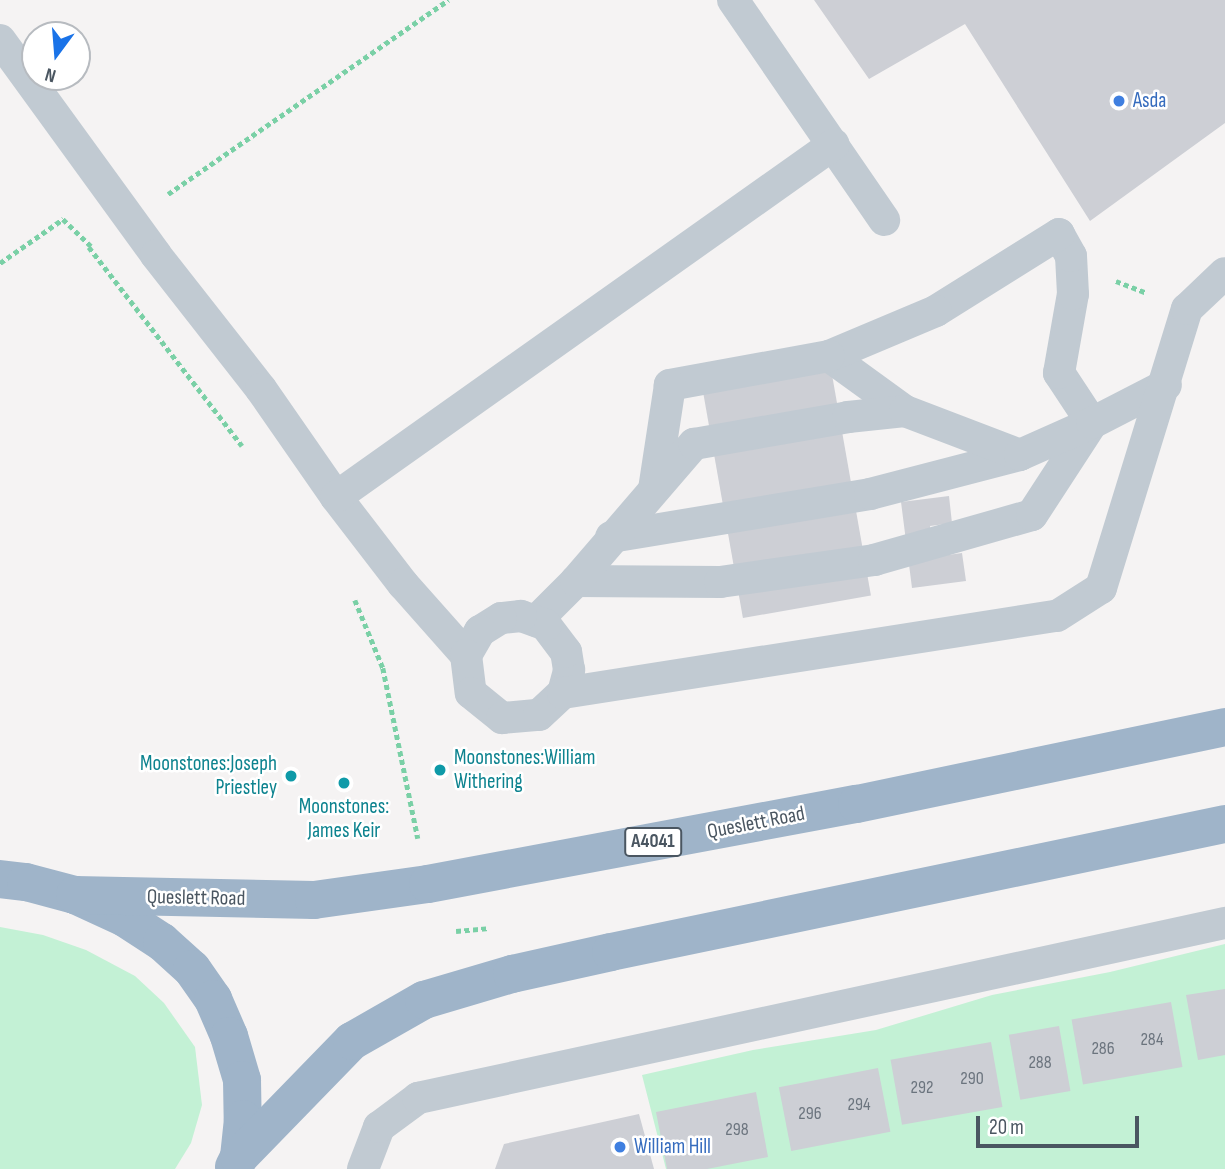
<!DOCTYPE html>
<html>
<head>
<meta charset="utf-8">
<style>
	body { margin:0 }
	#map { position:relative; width:1225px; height:1169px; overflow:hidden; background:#f5f3f3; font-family:"Sofia Sans Condensed",sans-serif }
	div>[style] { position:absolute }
	.green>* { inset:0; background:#c3f1d5 }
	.building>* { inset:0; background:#cdcfd5; transform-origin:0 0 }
	.path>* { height:4.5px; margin-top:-2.25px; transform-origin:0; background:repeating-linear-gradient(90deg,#7ad0a6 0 5px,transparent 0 8.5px) }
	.service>* { height:32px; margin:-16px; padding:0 16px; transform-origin:16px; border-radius:16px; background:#c1cad2 }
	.trunk>* { height:38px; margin:-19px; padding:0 19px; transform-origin:19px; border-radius:19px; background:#9fb4c9 }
	.dots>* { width:19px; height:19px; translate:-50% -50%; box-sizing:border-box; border:4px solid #fff; border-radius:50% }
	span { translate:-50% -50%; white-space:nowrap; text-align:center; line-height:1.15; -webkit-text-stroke:5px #fff; paint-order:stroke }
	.number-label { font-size:18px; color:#6b747e }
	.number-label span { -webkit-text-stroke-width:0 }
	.shield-label span { padding:2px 5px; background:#fff; border:2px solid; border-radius:5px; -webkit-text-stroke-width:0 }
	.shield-label { font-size:19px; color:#4a5661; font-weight:700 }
	.shop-label { font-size:21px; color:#366cbe }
	.left { translate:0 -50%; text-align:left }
	.culture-label { font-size:21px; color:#0d838f }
	.right { translate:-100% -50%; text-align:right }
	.street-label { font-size:21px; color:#4a5661 }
	.north { position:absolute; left:21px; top:21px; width:70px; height:70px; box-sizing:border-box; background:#fff; border:2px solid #b7bbc0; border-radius:50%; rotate:196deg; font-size:19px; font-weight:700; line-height:28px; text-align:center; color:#4a5661 }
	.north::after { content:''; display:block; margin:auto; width:24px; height:32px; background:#1a73e8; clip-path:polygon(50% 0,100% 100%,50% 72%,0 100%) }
	.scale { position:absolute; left:976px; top:1116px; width:163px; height:32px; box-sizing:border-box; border:4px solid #4a5661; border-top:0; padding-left:9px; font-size:21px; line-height:24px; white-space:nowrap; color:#4a5661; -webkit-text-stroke:5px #fff; paint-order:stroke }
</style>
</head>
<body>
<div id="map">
	<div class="green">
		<div style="clip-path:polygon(0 927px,43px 935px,86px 950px,135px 976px,164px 1003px,195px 1047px,202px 1105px,191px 1143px,175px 1169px,0 1169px)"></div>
		<div style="clip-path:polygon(1225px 944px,1225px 1169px,666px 1169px,642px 1075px,753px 1050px,876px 1030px,992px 995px,1110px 972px)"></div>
	</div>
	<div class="building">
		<div style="clip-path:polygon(814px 0,1225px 0,1225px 123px,1090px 221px,965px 24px,869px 79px)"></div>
		<div style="left:831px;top:369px;width:230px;height:130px;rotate:80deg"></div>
		<div style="clip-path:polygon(949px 496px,952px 523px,930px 526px,934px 557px,962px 553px,966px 581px,912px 588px,901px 502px)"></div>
		<div style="clip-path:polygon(1225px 989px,1225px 1055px,1198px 1060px,1186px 995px)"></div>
		<div style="left:1171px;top:1002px;width:66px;height:101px;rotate:80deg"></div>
		<div style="left:1059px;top:1026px;width:66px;height:51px;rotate:80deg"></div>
		<div style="left:991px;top:1042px;width:66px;height:102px;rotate:80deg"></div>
		<div style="left:878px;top:1068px;width:65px;height:101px;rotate:79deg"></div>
		<div style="clip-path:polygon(756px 1092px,768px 1157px,707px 1169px,667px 1169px,656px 1112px)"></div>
		<div style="clip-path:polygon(639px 1114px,654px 1169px,495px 1169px,504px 1144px)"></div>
	</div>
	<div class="path">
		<div style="left:168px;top:194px;width:341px;rotate:-34.7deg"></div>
		<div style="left:89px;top:247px;width:251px;rotate:52.4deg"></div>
		<div style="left:0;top:263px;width:77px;rotate:-34.9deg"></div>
		<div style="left:63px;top:219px;width:39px;rotate:44deg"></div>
		<div style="left:1116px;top:281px;width:33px;rotate:21deg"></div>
		<div style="left:355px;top:600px;width:74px;rotate:67.6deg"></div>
		<div style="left:383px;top:668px;width:174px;rotate:78.4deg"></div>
		<div style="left:456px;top:931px;width:33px;rotate:-5deg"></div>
	</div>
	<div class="service">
		<div style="left:733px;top:0;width:267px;rotate:55.5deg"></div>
		<div style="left:0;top:40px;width:266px;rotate:54deg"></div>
		<div style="left:156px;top:255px;width:170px;rotate:51.9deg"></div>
		<div style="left:261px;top:389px;width:131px;rotate:55.2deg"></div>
		<div style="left:336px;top:497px;width:110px;rotate:52.4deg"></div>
		<div style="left:403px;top:584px;width:95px;rotate:48.4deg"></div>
		<div style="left:829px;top:356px;width:94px;rotate:35.9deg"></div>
		<div style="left:336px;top:497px;width:610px;rotate:-35.33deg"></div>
		<div style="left:611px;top:537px;width:263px;rotate:-9.4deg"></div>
		<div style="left:870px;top:494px;width:155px;rotate:-14.6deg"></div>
		<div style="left:576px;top:581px;width:144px;rotate:0.4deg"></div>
		<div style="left:720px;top:582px;width:156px;rotate:-8.1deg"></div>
		<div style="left:874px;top:560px;width:164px;rotate:-15.9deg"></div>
		<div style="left:1032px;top:515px;width:110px;rotate:-56.9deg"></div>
		<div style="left:1092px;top:423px;width:60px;rotate:-123.4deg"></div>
		<div style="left:1059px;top:373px;width:80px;rotate:-80deg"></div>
		<div style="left:1073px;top:294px;width:38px;rotate:-93deg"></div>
		<div style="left:1071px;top:256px;width:25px;rotate:-119deg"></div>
		<div style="left:1059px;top:234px;width:145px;rotate:148deg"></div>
		<div style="left:936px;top:311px;width:116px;rotate:157.2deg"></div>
		<div style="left:829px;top:356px;width:162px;rotate:169.7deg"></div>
		<div style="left:670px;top:385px;width:105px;rotate:98.7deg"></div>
		<div style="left:536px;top:621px;width:57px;rotate:-45deg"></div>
		<div style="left:576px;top:581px;width:181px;rotate:-49.3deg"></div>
		<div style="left:694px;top:444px;width:156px;rotate:-9.9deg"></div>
		<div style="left:848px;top:417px;width:57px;rotate:-6deg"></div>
		<div style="left:905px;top:411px;width:123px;rotate:20.9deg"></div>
		<div style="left:1020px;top:455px;width:79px;rotate:-24deg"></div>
		<div style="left:1092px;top:423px;width:83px;rotate:-27.2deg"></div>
		<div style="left:563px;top:693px;width:24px;rotate:-75deg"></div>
		<div style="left:569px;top:670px;width:18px;rotate:-99deg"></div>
		<div style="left:566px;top:652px;width:34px;rotate:-127deg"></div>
		<div style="left:546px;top:625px;width:27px;rotate:-160deg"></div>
		<div style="left:521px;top:616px;width:20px;rotate:174deg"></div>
		<div style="left:501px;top:618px;width:25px;rotate:148deg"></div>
		<div style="left:480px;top:631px;width:28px;rotate:120deg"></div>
		<div style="left:466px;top:655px;width:38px;rotate:83deg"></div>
		<div style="left:471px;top:693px;width:40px;rotate:39deg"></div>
		<div style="left:502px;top:718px;width:37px;rotate:-5deg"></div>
		<div style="left:539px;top:715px;width:33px;rotate:-43deg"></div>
		<div style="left:563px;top:693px;width:500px;rotate:-8.9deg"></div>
		<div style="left:1057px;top:616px;width:52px;rotate:-32.5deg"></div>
		<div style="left:1101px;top:588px;width:292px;rotate:-72.9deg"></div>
		<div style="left:1187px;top:309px;width:52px;rotate:-43.5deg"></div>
		<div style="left:363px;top:1169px;width:45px;rotate:-69.1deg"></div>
		<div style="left:379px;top:1127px;width:49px;rotate:-36.6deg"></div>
		<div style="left:418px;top:1098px;width:826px;rotate:-12.24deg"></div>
	</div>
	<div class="trunk">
		<div style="left:0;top:879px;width:26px;rotate:7deg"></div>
		<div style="left:26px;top:882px;width:51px;rotate:14.9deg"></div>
		<div style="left:75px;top:895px;width:55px;rotate:24.7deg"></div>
		<div style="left:125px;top:918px;width:44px;rotate:33deg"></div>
		<div style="left:162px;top:942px;width:40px;rotate:42deg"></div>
		<div style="left:192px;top:969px;width:37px;rotate:55deg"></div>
		<div style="left:213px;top:999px;width:40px;rotate:66.6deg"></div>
		<div style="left:229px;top:1036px;width:46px;rotate:73.5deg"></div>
		<div style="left:242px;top:1080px;width:39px;rotate:89deg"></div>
		<div style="left:243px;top:1119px;width:38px;rotate:96deg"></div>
		<div style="left:239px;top:1157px;width:11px;rotate:117deg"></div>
		<div style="left:75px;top:895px;width:239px;rotate:1.2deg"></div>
		<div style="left:314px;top:900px;width:115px;rotate:-8deg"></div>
		<div style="left:428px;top:884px;width:436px;rotate:-10.6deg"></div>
		<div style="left:857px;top:804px;width:376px;rotate:-11.8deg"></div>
		<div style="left:239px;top:1157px;width:162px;rotate:-45.8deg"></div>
		<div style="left:352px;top:1041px;width:83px;rotate:-29.7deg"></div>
		<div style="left:424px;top:1000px;width:92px;rotate:-16.5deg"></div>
		<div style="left:512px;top:974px;width:101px;rotate:-12.5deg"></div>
		<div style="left:611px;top:952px;width:627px;rotate:-11.78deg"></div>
	</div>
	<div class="dots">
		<div style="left:1119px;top:101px;background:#3f7fe0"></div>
		<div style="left:440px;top:770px;background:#0f9aa8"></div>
		<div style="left:291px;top:776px;background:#0f9aa8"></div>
		<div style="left:344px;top:783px;background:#0f9aa8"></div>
		<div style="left:620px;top:1147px;background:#3f7fe0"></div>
	</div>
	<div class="number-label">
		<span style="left:1152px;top:1040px">284</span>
		<span style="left:1103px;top:1049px">286</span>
		<span style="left:1040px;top:1063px">288</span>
		<span style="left:972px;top:1079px">290</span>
		<span style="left:922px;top:1088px">292</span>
		<span style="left:859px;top:1105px">294</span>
		<span style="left:810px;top:1114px">296</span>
		<span style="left:737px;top:1130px">298</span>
	</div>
	<div class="shield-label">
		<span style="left:653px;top:842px">A4041</span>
	</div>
	<div class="shop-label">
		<span class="left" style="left:1133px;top:101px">Asda</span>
		<span class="left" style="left:634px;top:1147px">William Hill</span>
	</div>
	<div class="culture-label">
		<span class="left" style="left:454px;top:770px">Moonstones:William<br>Withering</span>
		<span class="right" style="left:277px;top:776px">Moonstones:Joseph<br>Priestley</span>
		<span style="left:344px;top:819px">Moonstones:<br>James Keir</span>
	</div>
	<div class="street-label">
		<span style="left:756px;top:823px;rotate:-11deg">Queslett Road</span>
		<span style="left:196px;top:898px;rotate:1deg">Queslett Road</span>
	</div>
	<div class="north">N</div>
	<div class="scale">20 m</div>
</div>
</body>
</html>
